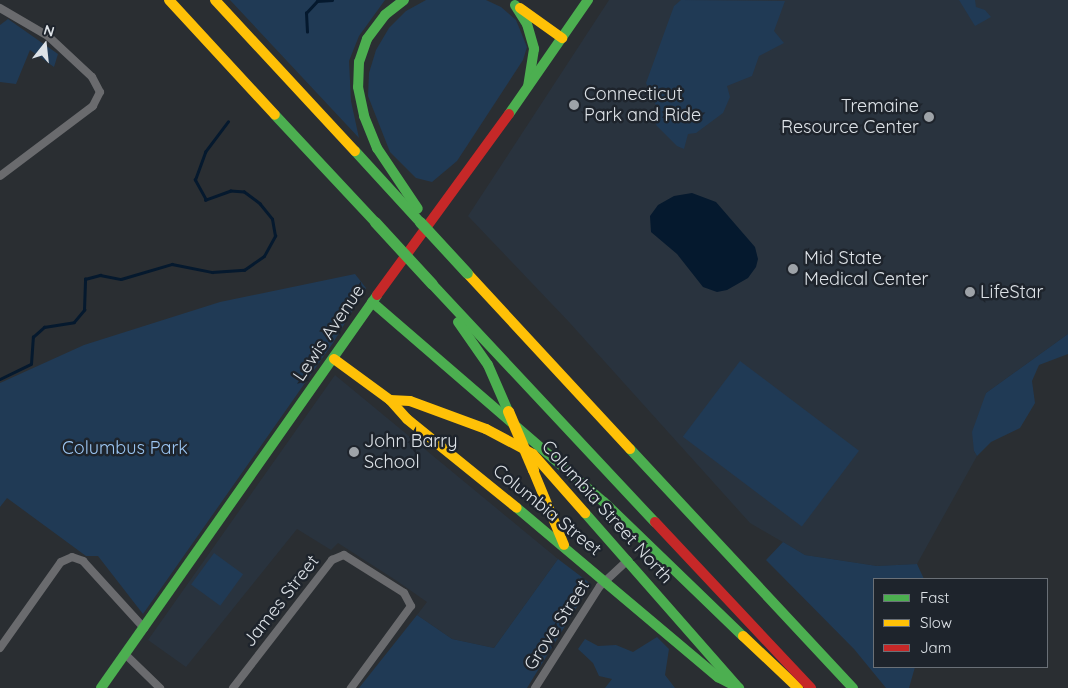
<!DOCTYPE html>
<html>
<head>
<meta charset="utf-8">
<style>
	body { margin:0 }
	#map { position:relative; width:1068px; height:688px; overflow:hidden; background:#2a2e32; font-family:Quicksand,sans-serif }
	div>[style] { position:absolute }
	.built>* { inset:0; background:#29333e }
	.green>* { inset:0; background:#203a55; transform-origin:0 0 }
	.water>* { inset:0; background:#05192e }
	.stream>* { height:2.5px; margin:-1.25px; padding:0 1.25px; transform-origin:1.25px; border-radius:1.25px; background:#05192e }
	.street>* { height:8px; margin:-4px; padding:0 4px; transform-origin:4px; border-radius:4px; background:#6a6b6e }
	.fast>* { height:10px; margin:-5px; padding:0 5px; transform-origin:5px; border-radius:5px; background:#4caf50 }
	.slow>* { height:10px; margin:-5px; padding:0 5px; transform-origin:5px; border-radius:5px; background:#ffc107 }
	.jam>* { height:10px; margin:-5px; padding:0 5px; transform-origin:5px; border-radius:5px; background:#c62828 }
	.fast-bridge>* { height:11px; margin:-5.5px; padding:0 5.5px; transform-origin:5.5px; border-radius:5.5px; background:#4caf50 }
	.slow-bridge>* { height:11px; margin:-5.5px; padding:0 5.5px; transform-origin:5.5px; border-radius:5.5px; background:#ffc107 }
	.dots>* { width:14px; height:14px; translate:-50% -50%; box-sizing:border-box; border:2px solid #1e242c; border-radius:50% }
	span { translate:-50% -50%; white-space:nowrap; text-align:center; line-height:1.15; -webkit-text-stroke:5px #1e242c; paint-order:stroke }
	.poi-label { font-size:18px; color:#dde2e7 }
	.left { translate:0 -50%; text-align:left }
	.right { translate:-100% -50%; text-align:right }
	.street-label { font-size:18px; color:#dde2e7 }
	.park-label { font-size:18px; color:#9cc6f3 }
	.legend { position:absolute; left:873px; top:578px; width:175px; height:90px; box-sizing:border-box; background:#1e242c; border:1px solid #6a7077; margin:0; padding:6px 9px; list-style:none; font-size:15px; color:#dde2e7 }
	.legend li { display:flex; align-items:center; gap:10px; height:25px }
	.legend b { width:25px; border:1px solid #6a7077 }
	.north { position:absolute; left:20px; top:20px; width:50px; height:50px; -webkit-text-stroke:4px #1e242c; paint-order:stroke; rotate:16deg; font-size:14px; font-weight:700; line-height:20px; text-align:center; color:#dde2e7 }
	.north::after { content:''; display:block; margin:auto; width:18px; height:22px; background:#dde2e7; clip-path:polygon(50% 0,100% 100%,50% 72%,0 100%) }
</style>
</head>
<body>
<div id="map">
	<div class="built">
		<div style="clip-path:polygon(609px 0,1068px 0,1068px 334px,986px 393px,974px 451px,977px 456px,917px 564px,877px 566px,805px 555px,750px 523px,569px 322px,468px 216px)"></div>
		<div style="clip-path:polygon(335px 375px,558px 559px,494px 648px,452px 639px,417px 615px,427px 602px,397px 581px,338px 543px,331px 550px,297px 529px,186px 667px,148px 640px)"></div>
	</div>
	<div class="green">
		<div style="clip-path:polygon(230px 0,385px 0,359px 36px,349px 61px,351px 101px,359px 138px)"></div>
		<div style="clip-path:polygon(426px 0,486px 0,501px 7px,516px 20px,527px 47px,523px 60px,457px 161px,432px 182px,416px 178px,390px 152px,368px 96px,369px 73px,376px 50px,389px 28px,406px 11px)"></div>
		<div style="clip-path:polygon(681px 0,785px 1px,774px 31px,784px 43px,759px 56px,752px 76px,727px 86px,730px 97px,723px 113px,696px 133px,688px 134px,684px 149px,677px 146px,656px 125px,658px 110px,646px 83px,674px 6px)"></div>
		<div style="clip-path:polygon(959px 0,975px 0,976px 7px,985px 10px,991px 17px,975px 26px)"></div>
		<div style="clip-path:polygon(8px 19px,58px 54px,54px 67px,30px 50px,16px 84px,0 82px,0 25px)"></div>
		<div style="clip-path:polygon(355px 274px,366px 288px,333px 343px,143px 614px,98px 556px,86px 556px,7px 498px,0 507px,0 383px,84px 345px,220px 302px)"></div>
		<div style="clip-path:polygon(1068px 334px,1068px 354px,1039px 365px,1032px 381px,1035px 403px,1020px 428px,991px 442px,977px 456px,974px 451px,972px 432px,986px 393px)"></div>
		<div style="left:740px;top:361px;width:149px;height:95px;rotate:37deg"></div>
		<div style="clip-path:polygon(783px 542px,805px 555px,877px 566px,917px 564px,924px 579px,874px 579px,874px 667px,915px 667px,909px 688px,886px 688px,854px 649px,766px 560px)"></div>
		<div style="left:214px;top:553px;width:36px;height:39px;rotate:36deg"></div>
		<div style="clip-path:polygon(558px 559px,591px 584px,527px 688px,359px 688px,417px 615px,452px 639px,494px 648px)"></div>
		<div style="clip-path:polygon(657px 637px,669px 649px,665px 675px,675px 688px,605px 688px,612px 679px,599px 676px,593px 663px,578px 649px,585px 639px,598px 646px,616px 645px,633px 652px)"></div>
	</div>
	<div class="water">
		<div style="clip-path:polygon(692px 193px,716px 202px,755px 247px,758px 259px,756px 267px,748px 278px,727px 290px,717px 292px,703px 287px,677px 254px,651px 232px,650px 216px,658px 205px,674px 196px)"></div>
	</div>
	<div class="stream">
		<div style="left:307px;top:32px;width:19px;rotate:-93deg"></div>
		<div style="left:306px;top:13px;width:16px;rotate:-47deg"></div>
		<div style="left:317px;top:1px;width:15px;rotate:-4deg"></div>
		<div style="left:0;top:379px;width:34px;rotate:-26deg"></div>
		<div style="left:31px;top:364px;width:27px;rotate:-86deg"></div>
		<div style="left:33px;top:337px;width:15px;rotate:-42deg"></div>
		<div style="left:44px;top:327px;width:30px;rotate:-9deg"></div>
		<div style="left:74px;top:322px;width:16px;rotate:-50deg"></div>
		<div style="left:84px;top:310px;width:31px;rotate:-88deg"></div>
		<div style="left:85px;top:279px;width:16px;rotate:-15deg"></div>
		<div style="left:100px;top:275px;width:21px;rotate:11deg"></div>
		<div style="left:121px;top:279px;width:53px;rotate:-16.4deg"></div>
		<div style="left:172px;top:264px;width:41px;rotate:11.3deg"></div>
		<div style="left:212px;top:272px;width:32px;rotate:-4deg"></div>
		<div style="left:244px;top:270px;width:24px;rotate:-35deg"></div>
		<div style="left:264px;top:256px;width:23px;rotate:-61deg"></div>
		<div style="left:275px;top:236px;width:17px;rotate:-100deg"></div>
		<div style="left:272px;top:219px;width:19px;rotate:-129deg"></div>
		<div style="left:260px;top:204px;width:20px;rotate:-143deg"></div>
		<div style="left:244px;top:192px;width:13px;rotate:-176deg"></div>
		<div style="left:231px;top:191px;width:27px;rotate:160deg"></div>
		<div style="left:206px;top:200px;width:23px;rotate:-119deg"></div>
		<div style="left:195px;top:180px;width:30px;rotate:-70deg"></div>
		<div style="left:205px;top:152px;width:38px;rotate:-53deg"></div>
	</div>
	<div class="street">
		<div style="left:0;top:8px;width:56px;rotate:30.3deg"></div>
		<div style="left:48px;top:36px;width:60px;rotate:43deg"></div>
		<div style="left:92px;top:77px;width:17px;rotate:62deg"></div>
		<div style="left:100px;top:92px;width:16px;rotate:117deg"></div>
		<div style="left:93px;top:106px;width:116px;rotate:143deg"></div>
		<div style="left:0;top:648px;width:105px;rotate:-54.7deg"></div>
		<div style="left:61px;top:562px;width:12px;rotate:-24deg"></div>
		<div style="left:72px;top:557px;width:12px;rotate:20deg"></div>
		<div style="left:83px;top:561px;width:91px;rotate:47.7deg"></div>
		<div style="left:125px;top:654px;width:49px;rotate:44.2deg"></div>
		<div style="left:233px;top:688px;width:162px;rotate:-52.3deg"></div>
		<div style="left:332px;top:560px;width:13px;rotate:-23deg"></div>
		<div style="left:344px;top:555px;width:71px;rotate:32.3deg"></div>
		<div style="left:404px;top:593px;width:15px;rotate:62deg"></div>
		<div style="left:411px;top:606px;width:102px;rotate:126.2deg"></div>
		<div style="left:535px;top:688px;width:121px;rotate:-57.5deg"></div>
		<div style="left:600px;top:586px;width:38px;rotate:-43deg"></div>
	</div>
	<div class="fast">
		<div style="left:404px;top:0;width:24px;rotate:142deg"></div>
		<div style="left:385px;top:15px;width:30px;rotate:127deg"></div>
		<div style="left:367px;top:39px;width:24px;rotate:109deg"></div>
		<div style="left:359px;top:62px;width:25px;rotate:92deg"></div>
		<div style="left:358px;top:87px;width:30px;rotate:78deg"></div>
		<div style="left:364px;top:116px;width:35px;rotate:68deg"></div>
		<div style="left:377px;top:148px;width:73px;rotate:56.1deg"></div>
		<div style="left:515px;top:5px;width:22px;rotate:58deg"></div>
		<div style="left:527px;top:24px;width:26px;rotate:74deg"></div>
		<div style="left:534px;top:49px;width:37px;rotate:99deg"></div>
		<div style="left:509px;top:114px;width:139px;rotate:-55.3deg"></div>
		<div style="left:275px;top:115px;width:146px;rotate:46.9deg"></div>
		<div style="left:355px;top:151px;width:96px;rotate:47.5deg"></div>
		<div style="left:432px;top:284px;width:326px;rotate:46.9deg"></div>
		<div style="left:372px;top:302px;width:306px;rotate:40.8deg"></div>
		<div style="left:604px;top:502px;width:193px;rotate:44deg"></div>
		<div style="left:458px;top:322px;width:52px;rotate:55.1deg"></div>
		<div style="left:488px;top:365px;width:50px;rotate:66.5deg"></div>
		<div style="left:630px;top:449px;width:327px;rotate:47deg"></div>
		<div style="left:517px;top:508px;width:263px;rotate:40.1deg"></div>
		<div style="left:718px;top:677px;width:24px;rotate:28deg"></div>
		<div style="left:585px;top:513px;width:232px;rotate:48.7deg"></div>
		<div style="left:101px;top:688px;width:480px;rotate:-54.9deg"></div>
	</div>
	<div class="slow">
		<div style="left:169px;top:0;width:156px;rotate:47.3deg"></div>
		<div style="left:215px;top:0;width:206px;rotate:47.2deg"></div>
		<div style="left:520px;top:8px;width:52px;rotate:35.5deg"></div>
		<div style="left:467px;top:273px;width:240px;rotate:47.2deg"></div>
		<div style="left:334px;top:359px;width:69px;rotate:36.2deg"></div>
		<div style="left:390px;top:400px;width:25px;rotate:48deg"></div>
		<div style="left:407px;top:419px;width:141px;rotate:39deg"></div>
		<div style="left:390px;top:400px;width:20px;rotate:3deg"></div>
		<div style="left:410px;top:401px;width:81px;rotate:20.2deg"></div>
		<div style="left:486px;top:429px;width:53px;rotate:28deg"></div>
		<div style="left:533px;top:454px;width:79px;rotate:48.6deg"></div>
		<div style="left:533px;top:470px;width:81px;rotate:67.5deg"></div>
		<div style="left:743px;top:636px;width:76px;rotate:43.4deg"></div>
	</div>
	<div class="jam">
		<div style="left:377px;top:295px;width:224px;rotate:-53.9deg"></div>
		<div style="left:655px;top:522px;width:228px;rotate:46.8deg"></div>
	</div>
	<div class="fast-bridge">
		<div style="left:375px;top:222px;width:84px;rotate:47.4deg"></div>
		<div style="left:420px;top:222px;width:69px;rotate:47.3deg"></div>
	</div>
	<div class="slow-bridge">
		<div style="left:508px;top:411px;width:64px;rotate:67deg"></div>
	</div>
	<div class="dots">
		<div style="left:574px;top:105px;background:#9ea3a8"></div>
		<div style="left:929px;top:117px;background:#9ea3a8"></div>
		<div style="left:793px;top:269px;background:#9ea3a8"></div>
		<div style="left:970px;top:292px;background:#9ea3a8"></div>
		<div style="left:354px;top:452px;background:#9ea3a8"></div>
	</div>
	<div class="poi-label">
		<span class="left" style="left:584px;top:105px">Connecticut<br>Park and Ride</span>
		<span class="right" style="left:919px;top:117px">Tremaine<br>Resource Center</span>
		<span class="left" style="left:804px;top:269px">Mid State<br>Medical Center</span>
		<span class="left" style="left:980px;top:292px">LifeStar</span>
		<span class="left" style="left:364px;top:452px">John Barry<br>School</span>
	</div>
	<div class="street-label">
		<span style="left:329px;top:333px;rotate:-56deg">Lewis Avenue</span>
		<span style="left:547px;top:510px;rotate:39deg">Columbia Street</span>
		<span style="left:607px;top:512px;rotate:48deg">Columbia Street North</span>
		<span style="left:281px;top:601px;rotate:-52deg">James Street</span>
		<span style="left:557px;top:625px;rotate:-57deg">Grove Street</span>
	</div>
	<div class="park-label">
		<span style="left:125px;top:448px">Columbus Park</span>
	</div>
	<ul class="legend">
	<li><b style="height:6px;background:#4caf50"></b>Fast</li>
	<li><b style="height:6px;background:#ffc107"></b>Slow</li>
	<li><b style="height:6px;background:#c62828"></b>Jam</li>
	</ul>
	<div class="north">N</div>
</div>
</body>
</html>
